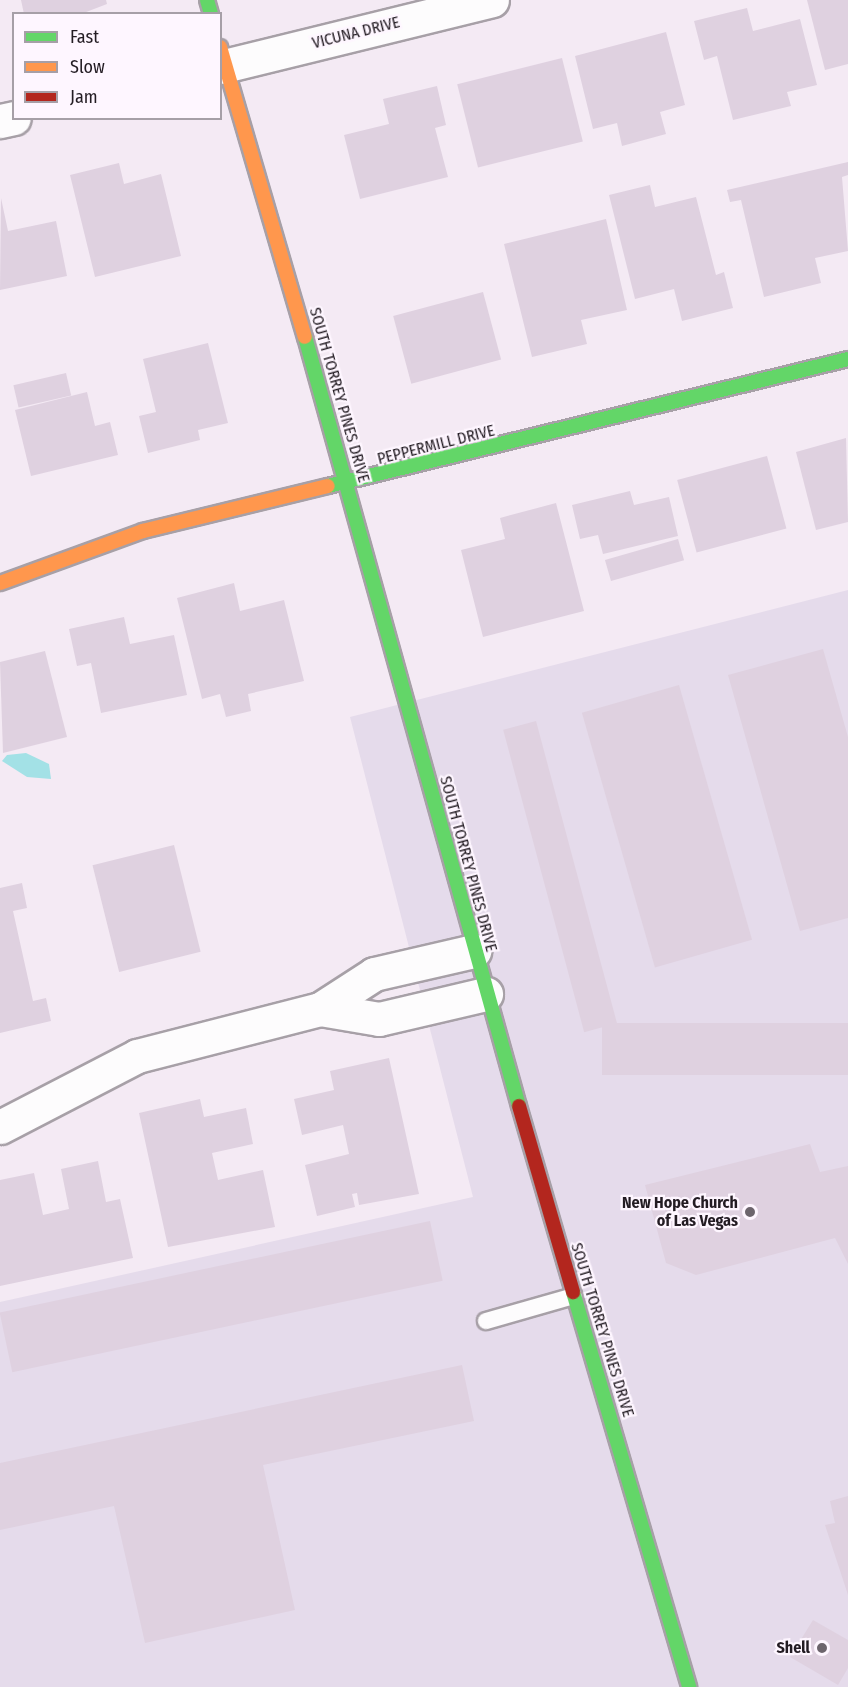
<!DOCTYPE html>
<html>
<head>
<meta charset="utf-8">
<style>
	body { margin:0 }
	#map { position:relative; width:848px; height:1687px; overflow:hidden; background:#f4eaf4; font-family:"Fira Sans Condensed",sans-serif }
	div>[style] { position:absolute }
	.commercial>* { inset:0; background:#e5dbeb }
	.water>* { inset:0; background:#a3e1e6 }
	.building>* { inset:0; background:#dfd1e0; transform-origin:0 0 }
	.roads { filter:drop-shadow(2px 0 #a7a0a7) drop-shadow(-2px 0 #a7a0a7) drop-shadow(0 2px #a7a0a7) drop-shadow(0 -2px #a7a0a7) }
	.lane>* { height:16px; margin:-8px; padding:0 8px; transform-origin:8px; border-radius:8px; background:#fdfcfd }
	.street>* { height:33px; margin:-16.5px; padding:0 16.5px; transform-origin:16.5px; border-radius:16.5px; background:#fdfcfd }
	.fast>* { height:14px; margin:-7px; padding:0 7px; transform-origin:7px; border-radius:7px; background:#63d668 }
	.slow>* { height:14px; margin:-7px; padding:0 7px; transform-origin:7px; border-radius:7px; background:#ff974d }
	.jam>* { height:14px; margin:-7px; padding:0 7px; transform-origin:7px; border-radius:7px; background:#b3261e }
	.dots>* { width:16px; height:16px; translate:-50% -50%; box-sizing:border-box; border:3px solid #fef6ff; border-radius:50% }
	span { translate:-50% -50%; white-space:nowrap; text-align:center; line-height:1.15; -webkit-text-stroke:4.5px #fef6ff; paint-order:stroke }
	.street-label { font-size:16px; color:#231c23 }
	.poi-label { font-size:16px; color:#231c23; font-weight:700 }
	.right { translate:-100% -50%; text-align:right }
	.legend { position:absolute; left:12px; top:12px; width:210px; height:108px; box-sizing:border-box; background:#fef6ff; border:2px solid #a69fa7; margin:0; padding:8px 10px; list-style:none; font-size:18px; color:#231c23 }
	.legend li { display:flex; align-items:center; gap:12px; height:30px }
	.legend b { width:30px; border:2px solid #a69fa7 }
</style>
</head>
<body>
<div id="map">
	<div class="commercial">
		<div style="clip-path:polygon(848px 590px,848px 1687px,0 1687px,0 1302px,473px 1197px,350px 717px)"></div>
	</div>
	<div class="water">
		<div style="clip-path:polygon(26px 753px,49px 764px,51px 779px,27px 777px,2px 761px,7px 755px)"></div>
	</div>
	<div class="building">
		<div style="clip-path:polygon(21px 0,106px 0,107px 4px,81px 14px,24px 14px)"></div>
		<div style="clip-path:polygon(807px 0,848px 0,848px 64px,825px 70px)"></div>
		<div style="clip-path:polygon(747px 8px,753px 31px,800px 19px,817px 85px,787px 92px,791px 106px,733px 120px,717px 56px,704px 60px,694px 21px)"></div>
		<div style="clip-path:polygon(666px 32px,685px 105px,660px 112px,666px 134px,622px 146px,617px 123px,593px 129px,575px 56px)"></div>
		<div style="left:562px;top:58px;width:86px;height:108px;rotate:76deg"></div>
		<div style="clip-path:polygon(437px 86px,446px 125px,435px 128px,448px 177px,360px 199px,344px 135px,389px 124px,383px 99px)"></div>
		<div style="clip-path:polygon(848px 162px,848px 175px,842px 177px,848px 251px,815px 258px,821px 283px,764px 297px,741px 200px,730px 202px,727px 190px)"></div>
		<div style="clip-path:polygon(119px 163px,124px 184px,161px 174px,181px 256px,95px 277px,70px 175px)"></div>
		<div style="clip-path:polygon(650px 185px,655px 207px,696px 197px,716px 275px,724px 272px,733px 308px,682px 321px,674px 289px,635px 299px,609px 195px)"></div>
		<div style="clip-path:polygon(1px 198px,8px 231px,56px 221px,67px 276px,0 290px)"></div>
		<div style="clip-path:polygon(606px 219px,627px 310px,581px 320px,587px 344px,532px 357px,504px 244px)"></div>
		<div style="left:483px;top:292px;width:70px;height:93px;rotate:75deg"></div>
		<div style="clip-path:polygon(208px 343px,228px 423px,198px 430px,200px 440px,148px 453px,139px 416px,156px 412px,143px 359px)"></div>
		<div style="left:66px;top:373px;width:23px;height:54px;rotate:77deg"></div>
		<div style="clip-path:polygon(87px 392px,95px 426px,110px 422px,118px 455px,31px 476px,15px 410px)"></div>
		<div style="clip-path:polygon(846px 438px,848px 522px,816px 530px,796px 452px)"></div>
		<div style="left:767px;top:456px;width:75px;height:93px;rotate:75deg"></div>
		<div style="clip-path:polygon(630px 491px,634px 505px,669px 497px,678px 536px,603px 554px,598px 535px,580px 539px,572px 505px)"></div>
		<div style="clip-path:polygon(556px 503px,584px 611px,483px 637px,461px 550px,505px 539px,500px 518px)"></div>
		<div style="left:678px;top:539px;width:22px;height:76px;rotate:74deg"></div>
		<div style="clip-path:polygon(234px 583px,240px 611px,284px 600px,304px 681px,248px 694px,251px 711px,226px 717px,220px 694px,202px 699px,177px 598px)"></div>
		<div style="clip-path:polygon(124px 617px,130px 644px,174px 635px,187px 695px,101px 713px,91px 663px,77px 666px,69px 629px)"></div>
		<div style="clip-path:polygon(823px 649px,848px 737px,848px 918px,800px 931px,728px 675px)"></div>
		<div style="clip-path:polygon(45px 651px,67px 737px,3px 753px,0 662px)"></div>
		<div style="left:679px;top:685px;width:265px;height:101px;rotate:74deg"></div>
		<div style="left:536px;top:721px;width:313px;height:34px;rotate:75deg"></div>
		<div style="left:174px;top:845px;width:110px;height:84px;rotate:76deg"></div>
		<div style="clip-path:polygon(22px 883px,27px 908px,13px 911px,33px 1001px,46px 998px,51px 1021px,0 1033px,0 888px)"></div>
		<div style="left:848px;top:1023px;width:52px;height:246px;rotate:90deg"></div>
		<div style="clip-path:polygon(389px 1058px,419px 1194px,359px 1205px,357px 1193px,352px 1194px,355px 1207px,317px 1216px,305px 1165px,349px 1154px,343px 1125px,302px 1135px,294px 1099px,334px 1090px,330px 1071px)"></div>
		<div style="clip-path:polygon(200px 1099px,204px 1117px,246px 1108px,253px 1144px,212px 1153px,218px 1180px,263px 1170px,275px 1227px,168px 1247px,139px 1113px)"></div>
		<div style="clip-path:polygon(810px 1144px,820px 1172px,848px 1166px,848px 1264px,835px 1238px,696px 1275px,666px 1263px,645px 1185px)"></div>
		<div style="clip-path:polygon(98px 1161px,106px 1202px,120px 1199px,133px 1258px,0 1286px,0 1180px,34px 1173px,43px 1215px,69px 1209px,61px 1169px)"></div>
		<div style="left:430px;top:1221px;width:61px;height:440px;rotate:78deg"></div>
		<div style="clip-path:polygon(462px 1365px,474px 1421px,263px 1465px,295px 1610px,145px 1643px,114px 1506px,0 1530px,0 1463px)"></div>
		<div style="clip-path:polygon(848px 1496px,848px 1595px,825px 1525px,835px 1523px,830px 1501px)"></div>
		<div style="clip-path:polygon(813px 1620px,848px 1640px,848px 1668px,838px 1685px,790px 1657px)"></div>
	</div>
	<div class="roads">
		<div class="lane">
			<div style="left:486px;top:1321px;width:91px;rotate:-15.9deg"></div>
		</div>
		<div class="street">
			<div style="left:220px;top:67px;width:280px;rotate:-13.8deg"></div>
			<div style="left:0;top:121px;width:14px;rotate:-12deg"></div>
			<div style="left:320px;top:1009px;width:60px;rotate:9.6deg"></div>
			<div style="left:379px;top:1019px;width:110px;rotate:-13.2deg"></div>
			<div style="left:0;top:1127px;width:154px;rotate:-27.4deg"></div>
			<div style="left:137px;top:1056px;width:189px;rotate:-14.4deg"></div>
			<div style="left:320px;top:1009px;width:64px;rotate:-32.9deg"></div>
			<div style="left:374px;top:974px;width:103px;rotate:-13deg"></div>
		</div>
		<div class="fast">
			<div style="left:207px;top:0;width:15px;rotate:74deg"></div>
			<div style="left:305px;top:337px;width:798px;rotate:74.45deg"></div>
			<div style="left:328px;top:486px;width:535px;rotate:-13.72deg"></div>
			<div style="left:573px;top:1292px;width:412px;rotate:73.6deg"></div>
		</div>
		<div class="slow">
			<div style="left:220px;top:47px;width:302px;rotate:73.7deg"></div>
			<div style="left:0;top:583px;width:152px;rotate:-20deg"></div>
			<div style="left:143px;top:531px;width:190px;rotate:-13.7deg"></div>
		</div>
		<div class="jam">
			<div style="left:519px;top:1106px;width:194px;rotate:73.8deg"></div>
		</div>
	</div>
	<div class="dots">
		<div style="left:750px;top:1212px;background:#6c646c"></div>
		<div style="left:822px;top:1648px;background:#6c646c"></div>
	</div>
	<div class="street-label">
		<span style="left:356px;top:33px;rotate:-14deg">VICUNA DRIVE</span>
		<span style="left:339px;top:395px;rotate:74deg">SOUTH TORREY PINES DRIVE</span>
		<span style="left:436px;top:445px;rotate:-14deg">PEPPERMILL DRIVE</span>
		<span style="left:468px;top:864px;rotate:75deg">SOUTH TORREY PINES DRIVE</span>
		<span style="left:602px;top:1330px;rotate:73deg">SOUTH TORREY PINES DRIVE</span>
	</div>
	<div class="poi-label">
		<span class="right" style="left:738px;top:1212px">New Hope Church<br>of Las Vegas</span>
		<span class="right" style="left:810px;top:1648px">Shell</span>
	</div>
	<ul class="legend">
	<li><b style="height:8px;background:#63d668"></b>Fast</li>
	<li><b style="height:8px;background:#ff974d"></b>Slow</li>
	<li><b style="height:8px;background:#b3261e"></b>Jam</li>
	</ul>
</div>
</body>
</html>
